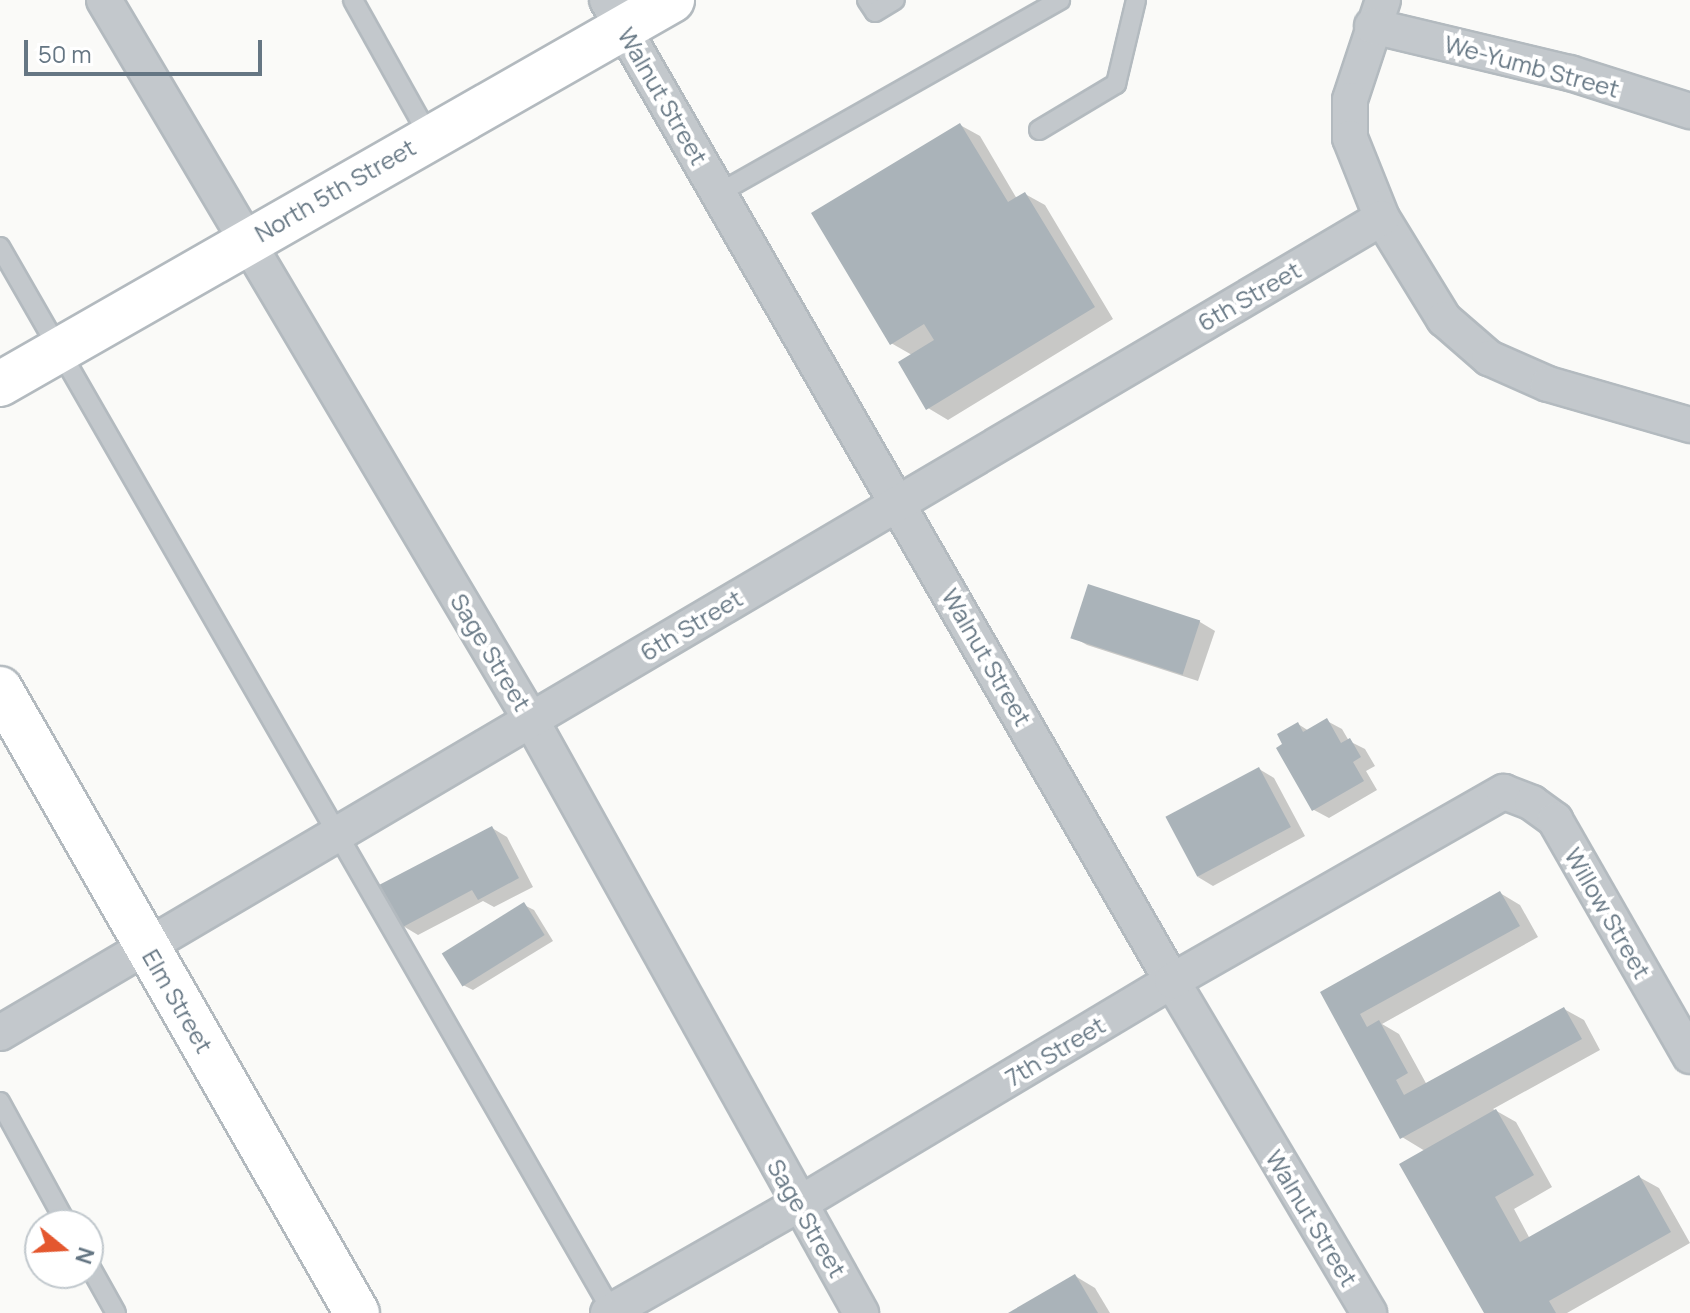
<!DOCTYPE html>
<html>
<head>
<meta charset="utf-8">
<style>
	body { margin:0 }
	#map { position:relative; width:1690px; height:1313px; overflow:hidden; background:#fafaf8; font-family:Manrope,sans-serif }
	div>[style] { position:absolute }
	.shadow>* { inset:0; background:#0003 }
	.building>* { inset:0; background:#aab3b9; transform-origin:0 0 }
	.roads { filter:drop-shadow(2px 0 #b3babf) drop-shadow(-2px 0 #b3babf) drop-shadow(0 2px #b3babf) drop-shadow(0 -2px #b3babf) }
	.lane>* { height:18px; margin:-9px; padding:0 9px; transform-origin:9px; border-radius:9px; background:#c3c8cc }
	.street>* { height:34px; margin:-17px; padding:0 17px; transform-origin:17px; border-radius:17px; background:#c3c8cc }
	.secondary>* { height:44px; margin:-22px; padding:0 22px; transform-origin:22px; border-radius:22px; background:#fff }
	span { translate:-50% -50%; white-space:nowrap; text-align:center; line-height:1.15; -webkit-text-stroke:8px #fff; paint-order:stroke }
	.street-label { font-size:24px; color:#657683 }
	.north { position:absolute; left:24px; top:1209px; width:80px; height:80px; box-sizing:border-box; background:#fff; border:2px solid #c1c8cd; border-radius:50%; rotate:108deg; font-size:22px; font-weight:700; line-height:32px; text-align:center; color:#657683 }
	.north::after { content:''; display:block; margin:auto; width:28px; height:36px; background:#e4572e; clip-path:polygon(50% 0,100% 100%,50% 72%,0 100%) }
	.scale { position:absolute; left:24px; top:40px; width:238px; height:36px; box-sizing:border-box; border:4px solid #657683; border-top:0; padding-left:10px; font-size:24px; line-height:28px; white-space:nowrap; color:#657683; -webkit-text-stroke:6px #fff; paint-order:stroke }
</style>
</head>
<body>
<div id="map">
	<div class="shadow">
		<div style="clip-path:polygon(960px 125px,980px 136px,1017px 199px,1025px 194px,1045px 205px,1113px 319px,948px 420px,928px 408px,912px 355px,891px 343px)"></div>
		<div style="clip-path:polygon(1089px 586px,1200px 622px,1215px 631px,1198px 681px,1087px 645px,1073px 637px)"></div>
		<div style="clip-path:polygon(1327px 721px,1342px 729px,1349px 741px,1365px 749px,1375px 766px,1366px 771px,1377px 790px,1329px 818px,1314px 810px,1298px 724px,1309px 731px)"></div>
		<div style="clip-path:polygon(1259px 769px,1274px 778px,1305px 836px,1213px 886px,1198px 877px)"></div>
		<div style="clip-path:polygon(492px 828px,507px 837px,533px 887px,494px 907px,483px 901px,418px 935px,403px 926px)"></div>
		<div style="clip-path:polygon(1500px 893px,1520px 905px,1538px 937px,1382px 1024px,1399px 1034px,1427px 1085px,1564px 1009px,1584px 1020px,1600px 1050px,1493px 1109px,1516px 1122px,1552px 1187px,1514px 1209px,1530px 1239px,1639px 1177px,1659px 1188px,1690px 1243px,1567px 1313px,1486px 1313px,1425px 1151px,1402px 1137px,1323px 992px)"></div>
		<div style="clip-path:polygon(524px 905px,534px 910px,553px 941px,473px 990px,463px 985px)"></div>
		<div style="clip-path:polygon(1075px 1276px,1095px 1288px,1110px 1313px,1013px 1313px)"></div>
	</div>
	<div class="building">
		<div style="clip-path:polygon(960px 123px,1008px 202px,1025px 192px,1095px 307px,926px 410px,898px 362px,934px 340px,924px 324px,890px 345px,811px 213px)"></div>
		<div style="left:1088px;top:584px;width:118px;height:57px;rotate:18deg"></div>
		<div style="clip-path:polygon(1327px 718px,1341px 743px,1350px 738px,1361px 757px,1353px 762px,1364px 781px,1312px 811px,1276px 748px,1282px 744px,1277px 734px,1298px 722px,1303px 732px)"></div>
		<div style="left:1259px;top:767px;width:68px;height:106px;rotate:62deg"></div>
		<div style="clip-path:polygon(492px 826px,519px 878px,478px 900px,472px 890px,401px 928px,379px 885px)"></div>
		<div style="clip-path:polygon(1500px 891px,1520px 926px,1360px 1014px,1367px 1027px,1379px 1020px,1408px 1073px,1396px 1080px,1404px 1095px,1564px 1007px,1582px 1039px,1400px 1139px,1320px 992px)"></div>
		<div style="left:524px;top:902px;width:39px;height:97px;rotate:58deg"></div>
		<div style="clip-path:polygon(1496px 1109px,1534px 1175px,1495px 1197px,1520px 1242px,1639px 1175px,1671px 1232px,1549px 1301px,1556px 1313px,1484px 1313px,1399px 1164px)"></div>
		<div style="clip-path:polygon(1075px 1274px,1098px 1313px,1008px 1313px)"></div>
	</div>
	<div class="roads">
		<div class="lane">
			<div style="left:353px;top:0;width:156px;rotate:60.8deg"></div>
			<div style="left:867px;top:0;width:14px;rotate:56deg"></div>
			<div style="left:875px;top:12px;width:23px;rotate:-31deg"></div>
			<div style="left:1039px;top:130px;width:90px;rotate:-30.9deg"></div>
			<div style="left:1116px;top:84px;width:86px;rotate:-76.6deg"></div>
			<div style="left:719px;top:193px;width:392px;rotate:-29.5deg"></div>
			<div style="left:0;top:247px;width:1230px;rotate:60.1deg"></div>
			<div style="left:0;top:1102px;width:140px;rotate:61.4deg"></div>
			<div style="left:88px;top:1263px;width:57px;rotate:60.8deg"></div>
		</div>
		<div class="street">
			<div style="left:104px;top:0;width:837px;rotate:59.33deg"></div>
			<div style="left:531px;top:720px;width:679px;rotate:60.9deg"></div>
			<div style="left:607px;top:0;width:1132px;rotate:60.06deg"></div>
			<div style="left:1172px;top:981px;width:386px;rotate:59.3deg"></div>
			<div style="left:1383px;top:0;width:105px;rotate:108.3deg"></div>
			<div style="left:1350px;top:100px;width:38px;rotate:90deg"></div>
			<div style="left:1350px;top:138px;width:86px;rotate:68.2deg"></div>
			<div style="left:1382px;top:218px;width:119px;rotate:58.5deg"></div>
			<div style="left:1444px;top:319px;width:60px;rotate:40.9deg"></div>
			<div style="left:1489px;top:358px;width:64px;rotate:23.8deg"></div>
			<div style="left:1548px;top:384px;width:148px;rotate:16.1deg"></div>
			<div style="left:1372px;top:26px;width:204px;rotate:13.4deg"></div>
			<div style="left:1570px;top:73px;width:126px;rotate:17.6deg"></div>
			<div style="left:0;top:1033px;width:1604px;rotate:-30.53deg"></div>
			<div style="left:608px;top:1313px;width:220px;rotate:-29.7deg"></div>
			<div style="left:799px;top:1204px;width:435px;rotate:-30.9deg"></div>
			<div style="left:1172px;top:981px;width:382px;rotate:-29.7deg"></div>
			<div style="left:1504px;top:792px;width:30px;rotate:21deg"></div>
			<div style="left:1532px;top:803px;width:29px;rotate:36deg"></div>
			<div style="left:1555px;top:820px;width:272px;rotate:60.2deg"></div>
		</div>
		<div class="secondary">
			<div style="left:0;top:384px;width:774px;rotate:-29.74deg"></div>
			<div style="left:0;top:689px;width:719px;rotate:60.23deg"></div>
		</div>
	</div>
	<div class="street-label">
		<span style="left:1532px;top:66px;rotate:15deg">We-Yumb Street</span>
		<span style="left:663px;top:96px;rotate:60deg">Walnut Street</span>
		<span style="left:335px;top:190px;rotate:-30deg">North 5th Street</span>
		<span style="left:1249px;top:296px;rotate:-30deg">6th Street</span>
		<span style="left:691px;top:625px;rotate:-31deg">6th Street</span>
		<span style="left:491px;top:652px;rotate:59deg">Sage Street</span>
		<span style="left:987px;top:657px;rotate:60deg">Walnut Street</span>
		<span style="left:1608px;top:913px;rotate:60deg">Willow Street</span>
		<span style="left:178px;top:1001px;rotate:60deg">Elm Street</span>
		<span style="left:1055px;top:1051px;rotate:-31deg">7th Street</span>
		<span style="left:807px;top:1218px;rotate:60deg">Sage Street</span>
		<span style="left:1312px;top:1218px;rotate:59deg">Walnut Street</span>
	</div>
	<div class="north">N</div>
	<div class="scale">50 m</div>
</div>
</body>
</html>
